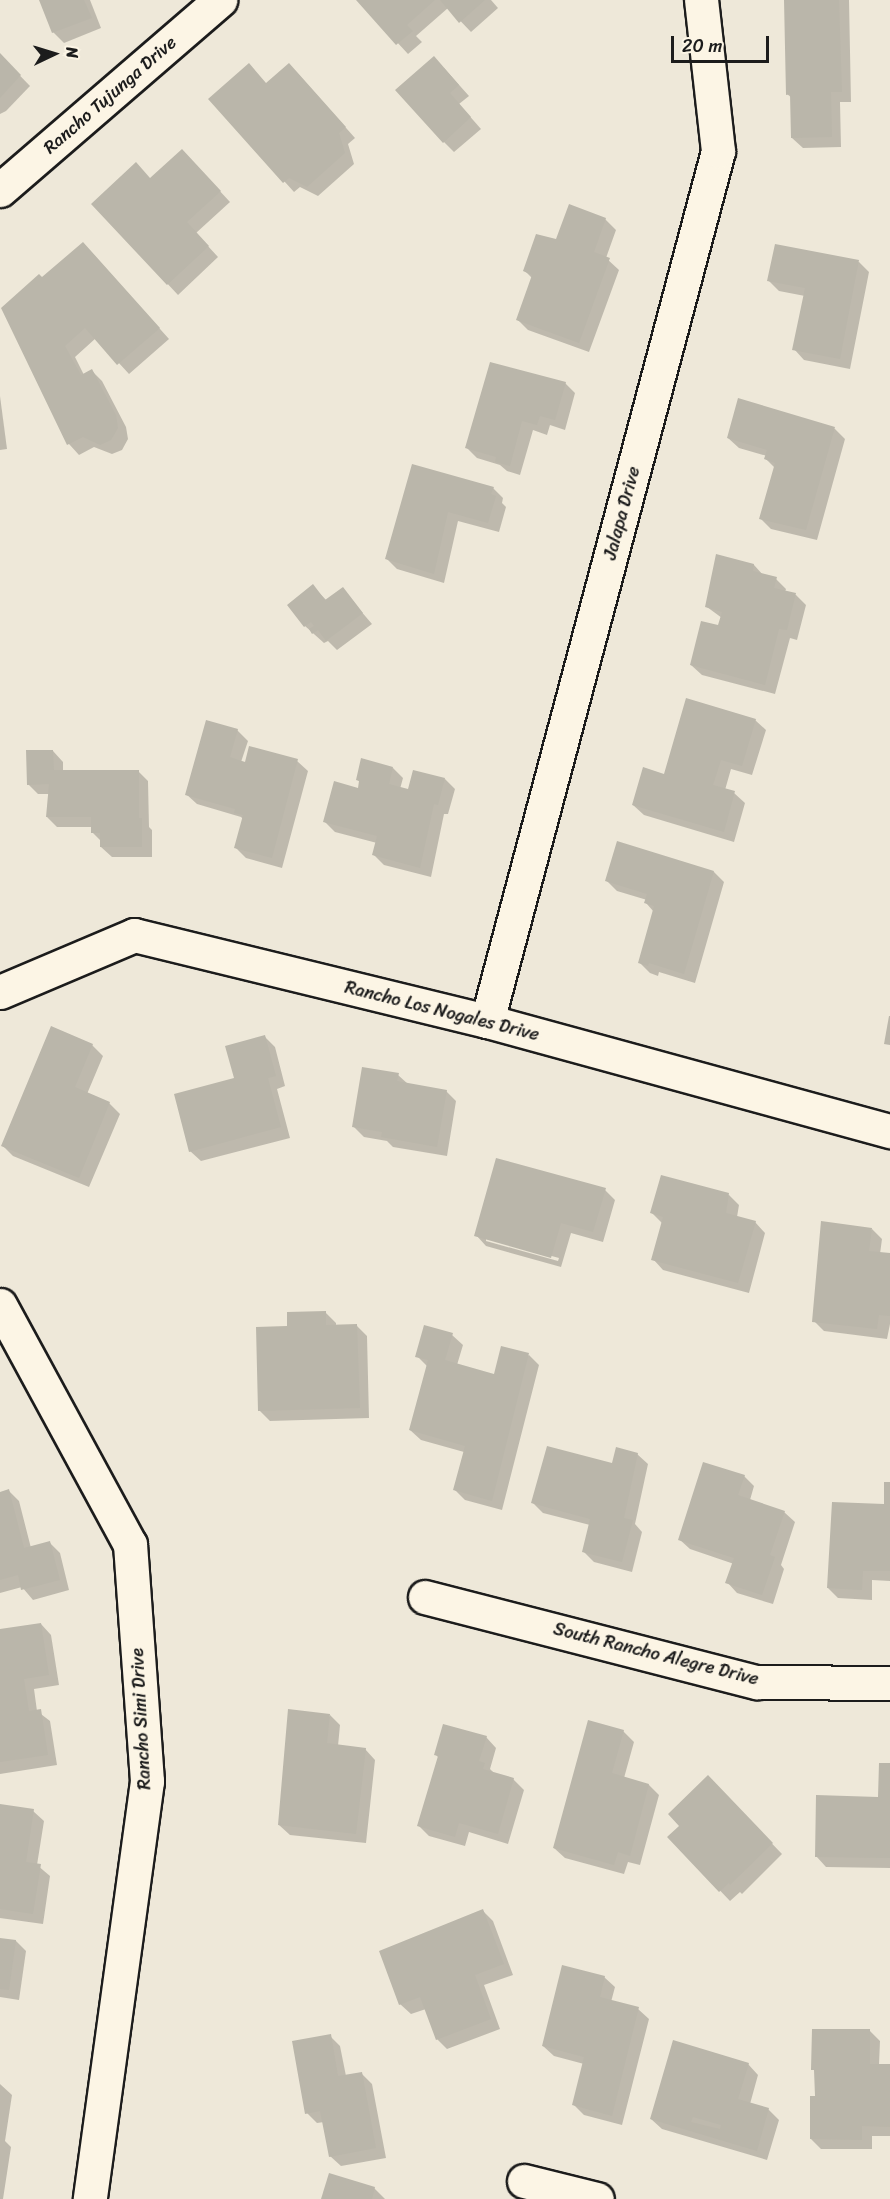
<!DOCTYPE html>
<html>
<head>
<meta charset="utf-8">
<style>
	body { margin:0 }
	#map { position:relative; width:890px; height:2199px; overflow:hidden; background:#eee8d9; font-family:Sriracha,sans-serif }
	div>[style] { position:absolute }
	.shadow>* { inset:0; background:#0003 }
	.building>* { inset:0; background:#bab6aa }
	.roads { filter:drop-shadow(2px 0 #1c1c1c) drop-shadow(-2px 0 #1c1c1c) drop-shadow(0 2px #1c1c1c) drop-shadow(0 -2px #1c1c1c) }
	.minor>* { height:33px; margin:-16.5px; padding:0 16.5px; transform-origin:16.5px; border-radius:16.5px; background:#fcf5e5 }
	span { translate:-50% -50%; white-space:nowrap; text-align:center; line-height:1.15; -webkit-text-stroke:6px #fcf5e5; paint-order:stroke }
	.street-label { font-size:18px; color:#1c1c1c }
	.north { position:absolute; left:24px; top:24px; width:60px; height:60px; -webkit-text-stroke:4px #fcf5e5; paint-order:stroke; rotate:86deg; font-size:16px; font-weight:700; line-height:24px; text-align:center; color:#1c1c1c }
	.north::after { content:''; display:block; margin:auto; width:21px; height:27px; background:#1c1c1c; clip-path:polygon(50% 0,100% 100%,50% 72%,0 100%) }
	.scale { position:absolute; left:671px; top:36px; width:98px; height:27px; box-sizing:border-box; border:3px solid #1c1c1c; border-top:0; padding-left:8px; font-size:18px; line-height:21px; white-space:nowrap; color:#1c1c1c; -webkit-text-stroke:4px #fcf5e5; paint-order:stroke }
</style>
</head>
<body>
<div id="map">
	<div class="shadow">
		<div style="clip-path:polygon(41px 0,90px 0,101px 28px,64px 43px,53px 32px)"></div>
		<div style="clip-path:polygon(358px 0,491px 0,498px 8px,471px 32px,448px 8px,416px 36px,422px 42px,408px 54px)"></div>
		<div style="clip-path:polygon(785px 0,849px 0,851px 102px,840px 102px,841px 147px,803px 148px,792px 138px,792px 98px,787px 94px)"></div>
		<div style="clip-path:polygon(0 55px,30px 86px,6px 111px,0 114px)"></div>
		<div style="clip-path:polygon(444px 68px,469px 96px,459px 104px,481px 129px,454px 152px,444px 142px)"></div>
		<div style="clip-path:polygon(299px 75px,355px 138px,348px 144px,354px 164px,318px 196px,300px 187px,294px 192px,210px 99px)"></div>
		<div style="clip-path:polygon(192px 161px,230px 202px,196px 233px,218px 257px,178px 295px,93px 204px)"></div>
		<div style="clip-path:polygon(605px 219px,616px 230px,606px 258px,619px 270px,589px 352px,528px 330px,518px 320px,532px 278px,525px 271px,557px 241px)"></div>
		<div style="clip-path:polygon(93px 254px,169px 339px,129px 374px,96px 338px,75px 357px,84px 375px,92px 371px,102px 381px,126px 427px,128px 439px,122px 450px,112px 454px,94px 447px,79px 455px,69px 444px,3px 309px)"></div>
		<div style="clip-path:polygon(859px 262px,869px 272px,850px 369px,804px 360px,794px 349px,805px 296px,779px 291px,769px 281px)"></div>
		<div style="clip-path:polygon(565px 383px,575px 393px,565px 430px,550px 425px,547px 435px,533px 430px,520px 475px,507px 471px,500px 465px,477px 458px,467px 448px)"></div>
		<div style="clip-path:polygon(0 396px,7px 449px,0 450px)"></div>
		<div style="clip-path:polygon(739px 400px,835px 429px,845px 439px,817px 540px,771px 529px,761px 519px,775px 468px,766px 459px,767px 456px,739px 448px,728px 438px)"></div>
		<div style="clip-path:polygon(413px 466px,493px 488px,503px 498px,502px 503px,506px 507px,499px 532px,458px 521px,444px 583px,397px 569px,387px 559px)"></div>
		<div style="clip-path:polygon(718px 556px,754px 565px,764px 576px,776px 579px,786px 589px,785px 592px,796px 595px,806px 605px,797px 640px,790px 638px,775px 694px,702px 675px,691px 665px,719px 627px,722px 618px,707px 607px)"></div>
		<div style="clip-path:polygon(313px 586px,327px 601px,342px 589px,372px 624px,337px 650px,328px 641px,324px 643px,305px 626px)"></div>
		<div style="clip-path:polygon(755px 720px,766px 730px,752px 775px,731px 769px,725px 790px,734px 793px,745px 803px,734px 842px,644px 815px,633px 805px,665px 775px)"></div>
		<div style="clip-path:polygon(237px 730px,248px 741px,241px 762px,297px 761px,308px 771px,282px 868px,246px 858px,235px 847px,243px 819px,241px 817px,197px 804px,186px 794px)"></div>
		<div style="clip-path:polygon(53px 751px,63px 762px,63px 771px,138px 771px,148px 781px,149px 827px,152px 830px,152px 857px,112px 857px,101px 847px,101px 841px,92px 832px,92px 827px,57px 827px,47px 817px,50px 794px,38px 794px,28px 784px)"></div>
		<div style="clip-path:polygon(393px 768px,403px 778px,400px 789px,409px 791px,445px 779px,455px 789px,448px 814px,444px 814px,431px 877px,384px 865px,374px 855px,377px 843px,335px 832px,325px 822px,359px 790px,361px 783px,357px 779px)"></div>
		<div style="clip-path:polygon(714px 872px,724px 882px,695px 983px,659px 972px,658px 976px,650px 973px,640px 963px,654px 912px,646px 903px,647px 900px,617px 891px,607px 881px)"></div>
		<div style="clip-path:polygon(265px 1037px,275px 1047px,285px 1086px,277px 1089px,290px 1138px,201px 1161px,190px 1151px)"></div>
		<div style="clip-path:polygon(92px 1045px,103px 1056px,87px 1094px,109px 1103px,120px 1114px,89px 1187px,13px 1156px,3px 1146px)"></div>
		<div style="clip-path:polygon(398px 1075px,408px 1084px,446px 1091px,456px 1101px,447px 1156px,393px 1147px,387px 1141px,364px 1137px,353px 1126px)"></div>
		<div style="clip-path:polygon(evenodd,605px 1190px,615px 1200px,603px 1242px,571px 1233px,561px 1267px,486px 1246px,476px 1235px,605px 1190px,486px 1238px,559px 1258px,558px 1261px,486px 1241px,486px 1238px)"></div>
		<div style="clip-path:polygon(729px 1195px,739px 1205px,737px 1217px,755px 1222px,765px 1233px,749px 1293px,663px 1270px,653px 1259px,662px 1223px,652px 1213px)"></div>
		<div style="clip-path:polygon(872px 1229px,882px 1239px,880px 1254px,890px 1255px,890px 1324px,887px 1339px,824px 1331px,814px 1321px)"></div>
		<div style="clip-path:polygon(325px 1312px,336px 1323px,336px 1326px,357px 1326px,367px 1336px,369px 1418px,270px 1421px,259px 1410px,289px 1327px)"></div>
		<div style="clip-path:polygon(452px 1335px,463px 1345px,457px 1365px,495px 1376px,529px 1355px,539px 1365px,502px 1510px,465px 1500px,454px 1489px,464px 1452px,421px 1440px,410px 1430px,428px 1367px,417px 1356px)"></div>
		<div style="clip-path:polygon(637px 1454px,648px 1464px,635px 1524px,642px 1532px,632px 1572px,594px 1562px,584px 1552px,590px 1525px,543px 1513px,533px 1503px)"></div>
		<div style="clip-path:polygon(744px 1476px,754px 1486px,750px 1500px,784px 1512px,795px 1522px,781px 1565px,784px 1569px,773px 1604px,737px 1593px,727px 1582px,734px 1564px,690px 1549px,679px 1539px)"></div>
		<div style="clip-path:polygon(890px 1484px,890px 1581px,872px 1580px,872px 1600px,838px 1598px,828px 1588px,885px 1505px)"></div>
		<div style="clip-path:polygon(9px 1491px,19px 1501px,31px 1548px,50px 1543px,60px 1553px,69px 1590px,33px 1600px,22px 1587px,0 1593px,0 1493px)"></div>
		<div style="clip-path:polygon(41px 1624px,51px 1635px,59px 1685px,34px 1689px,37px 1711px,50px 1721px,57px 1765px,0 1774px,0 1631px)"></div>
		<div style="clip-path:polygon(330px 1715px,340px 1725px,338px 1746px,365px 1749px,375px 1760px,366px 1843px,290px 1835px,279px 1825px)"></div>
		<div style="clip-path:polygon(623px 1731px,634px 1742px,624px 1778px,649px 1785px,659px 1795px,640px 1865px,628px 1862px,624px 1874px,565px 1858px,554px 1848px)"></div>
		<div style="clip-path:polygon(486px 1737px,496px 1748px,490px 1769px,494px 1773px,513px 1779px,524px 1790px,508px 1844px,469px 1832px,465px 1846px,429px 1836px,419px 1826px,439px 1758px,436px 1755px)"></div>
		<div style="clip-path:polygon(890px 1764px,890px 1868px,826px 1867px,816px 1856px,880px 1798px)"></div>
		<div style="clip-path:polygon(708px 1777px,782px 1854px,742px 1894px,740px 1892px,730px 1901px,669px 1837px,681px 1826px)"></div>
		<div style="clip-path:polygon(0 1807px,33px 1811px,44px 1821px,37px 1865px,50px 1876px,43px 1924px,0 1918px)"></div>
		<div style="clip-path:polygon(483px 1911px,493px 1921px,513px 1975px,484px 1985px,500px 2029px,447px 2049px,437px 2039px,426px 2009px,411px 2014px,400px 2004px)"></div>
		<div style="clip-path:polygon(0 1939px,16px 1941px,26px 1951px,19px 2000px,0 1997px)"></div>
		<div style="clip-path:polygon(604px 1977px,615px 1987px,611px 2002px,638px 2009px,649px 2019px,622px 2125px,584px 2115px,574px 2105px,584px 2064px,554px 2056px,543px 2046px)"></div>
		<div style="clip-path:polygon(870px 2031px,880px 2041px,879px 2065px,890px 2066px,890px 2136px,872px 2136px,872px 2149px,821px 2149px,811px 2139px,816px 2098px,816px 2072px,813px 2069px)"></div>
		<div style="clip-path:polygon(330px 2036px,340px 2046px,346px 2076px,361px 2073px,372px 2084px,386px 2158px,341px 2166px,330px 2156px,324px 2122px,317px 2123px,307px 2113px)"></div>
		<div style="clip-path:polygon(748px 2064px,758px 2075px,750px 2104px,768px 2109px,779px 2120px,767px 2160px,662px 2129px,651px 2119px)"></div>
		<div style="clip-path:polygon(0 2084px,12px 2095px,5px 2141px,11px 2147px,3px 2199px,0 2199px)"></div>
		<div style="clip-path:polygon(374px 2188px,385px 2199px,323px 2199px)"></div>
	</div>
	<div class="building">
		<div style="clip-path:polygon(39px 0,84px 0,92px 18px,52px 33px)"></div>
		<div style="clip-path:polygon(356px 0,435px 0,407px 25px,413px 31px,396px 45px)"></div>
		<div style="clip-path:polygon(440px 0,485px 0,459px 23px)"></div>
		<div style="clip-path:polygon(784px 0,839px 0,842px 92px,831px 92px,832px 137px,791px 138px,790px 94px,786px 95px)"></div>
		<div style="clip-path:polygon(0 53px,21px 75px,0 98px)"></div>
		<div style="clip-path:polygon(434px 56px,459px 85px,450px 93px,471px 117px,443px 143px,395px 90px)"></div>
		<div style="clip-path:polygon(249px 63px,266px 83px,289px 63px,346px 127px,339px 133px,345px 153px,307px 187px,289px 178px,283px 183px,208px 99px)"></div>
		<div style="clip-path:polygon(182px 149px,221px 191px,187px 222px,209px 246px,167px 285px,91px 204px,136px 162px,150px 178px)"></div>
		<div style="clip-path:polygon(569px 204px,606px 218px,594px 252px,610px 258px,579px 343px,516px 320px,532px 275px,523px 271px,536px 234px,556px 239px)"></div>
		<div style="clip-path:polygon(83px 242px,160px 328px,117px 365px,85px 328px,65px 346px,81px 375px,92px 369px,116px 415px,118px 428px,111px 440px,100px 445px,83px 437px,67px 445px,1px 308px,39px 274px,42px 277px)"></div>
		<div style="clip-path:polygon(775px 244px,859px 260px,840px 359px,792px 350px,805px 288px,767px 281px)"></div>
		<div style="clip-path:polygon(490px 362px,566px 382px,555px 420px,540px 416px,537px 425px,522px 421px,510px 466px,495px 462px,496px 457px,465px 448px)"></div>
		<div style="clip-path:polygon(738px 398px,835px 427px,806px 530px,759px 519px,775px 463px,764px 459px,767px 450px,727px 438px)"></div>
		<div style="clip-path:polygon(412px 464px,494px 487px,491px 494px,496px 496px,488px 523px,448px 512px,434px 574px,385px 559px)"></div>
		<div style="clip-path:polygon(716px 554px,754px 564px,753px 571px,777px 577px,774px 588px,796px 593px,787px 630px,779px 629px,765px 685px,690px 665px,701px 621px,718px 625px,722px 612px,705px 607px)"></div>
		<div style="clip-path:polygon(313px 584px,325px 600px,343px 587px,363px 613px,326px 641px,318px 630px,312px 634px,309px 629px,314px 626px,311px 622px,304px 627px,287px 605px)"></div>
		<div style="clip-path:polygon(686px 698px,756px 719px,742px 766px,721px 760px,713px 785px,735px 791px,724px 832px,632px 805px,643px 767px,664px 774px)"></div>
		<div style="clip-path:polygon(206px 720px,238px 729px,230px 757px,245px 762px,249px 746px,298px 759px,272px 858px,234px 848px,243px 815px,234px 813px,235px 809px,185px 795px)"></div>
		<div style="clip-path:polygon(26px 750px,53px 750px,54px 770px,139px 770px,139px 818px,142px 818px,142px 847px,100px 847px,100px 833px,91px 833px,91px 817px,46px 817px,49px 784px,27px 785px)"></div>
		<div style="clip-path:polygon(361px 758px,393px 767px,389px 784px,408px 789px,413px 770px,445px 778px,438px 805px,434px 804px,420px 868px,372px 855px,377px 836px,323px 822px,334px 781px,358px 788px,359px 781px,356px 780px)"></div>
		<div style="clip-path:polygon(617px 841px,714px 871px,684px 974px,649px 963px,648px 966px,638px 963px,654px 906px,644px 903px,647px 894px,605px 881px)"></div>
		<div style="clip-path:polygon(889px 1016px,890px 1016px,890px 1045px,884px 1044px)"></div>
		<div style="clip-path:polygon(51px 1026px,93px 1044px,75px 1087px,110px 1102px,79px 1178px,1px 1146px)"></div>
		<div style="clip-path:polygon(265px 1035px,276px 1076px,268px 1078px,281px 1127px,189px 1152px,174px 1094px,234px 1078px,225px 1046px)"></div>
		<div style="clip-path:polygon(362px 1067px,399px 1073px,397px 1081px,447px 1090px,437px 1147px,381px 1137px,382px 1132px,352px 1127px)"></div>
		<div style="clip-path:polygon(496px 1158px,606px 1188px,593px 1232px,561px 1223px,551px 1258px,474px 1236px)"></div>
		<div style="clip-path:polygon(661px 1175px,729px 1193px,726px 1213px,756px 1221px,738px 1283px,651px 1260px,663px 1217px,650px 1213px)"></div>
		<div style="clip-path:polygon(821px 1221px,872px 1228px,869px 1251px,890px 1253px,890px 1316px,879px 1315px,877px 1329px,812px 1322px)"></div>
		<div style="clip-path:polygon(326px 1311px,326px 1325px,357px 1324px,360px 1408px,258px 1411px,256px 1327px,287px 1326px,287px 1312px)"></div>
		<div style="clip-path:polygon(424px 1325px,453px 1333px,445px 1360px,494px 1374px,501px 1346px,529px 1353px,492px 1501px,453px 1490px,465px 1446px,409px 1430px,428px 1360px,415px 1357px)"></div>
		<div style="clip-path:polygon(547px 1446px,612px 1463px,616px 1447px,638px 1453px,624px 1518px,633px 1520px,622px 1562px,582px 1552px,590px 1519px,531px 1503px)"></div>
		<div style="clip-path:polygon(703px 1462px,745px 1475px,738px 1495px,785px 1511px,770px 1555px,775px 1557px,762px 1595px,725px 1583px,734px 1558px,678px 1540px)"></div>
		<div style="clip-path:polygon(884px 1482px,890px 1482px,890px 1571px,863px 1571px,862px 1590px,827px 1588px,832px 1502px,884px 1504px)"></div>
		<div style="clip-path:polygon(9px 1489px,24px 1548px,50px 1541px,60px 1580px,21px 1590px,18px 1575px,0 1580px,0 1492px)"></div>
		<div style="clip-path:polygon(41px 1623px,49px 1675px,24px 1679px,29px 1711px,41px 1709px,48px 1755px,0 1762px,0 1629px)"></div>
		<div style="clip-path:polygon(288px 1709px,330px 1714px,327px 1743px,366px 1748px,356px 1834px,278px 1825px)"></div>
		<div style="clip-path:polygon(588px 1720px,624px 1730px,612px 1773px,649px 1784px,630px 1856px,618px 1852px,614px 1865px,553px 1848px)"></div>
		<div style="clip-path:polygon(443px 1724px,487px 1736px,479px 1761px,485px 1763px,483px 1769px,514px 1778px,498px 1834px,459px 1823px,455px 1837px,417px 1826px,438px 1756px,434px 1755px)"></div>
		<div style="clip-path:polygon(879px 1763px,890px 1763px,890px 1858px,815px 1857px,816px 1795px,878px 1797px)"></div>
		<div style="clip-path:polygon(708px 1775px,773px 1843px,730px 1885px,729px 1883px,719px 1892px,667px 1837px,679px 1826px,668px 1814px)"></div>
		<div style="clip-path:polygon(0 1804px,34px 1809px,26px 1862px,41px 1864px,33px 1914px,0 1909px)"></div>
		<div style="clip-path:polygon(483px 1909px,504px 1964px,475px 1975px,491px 2019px,436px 2040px,420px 1997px,399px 2005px,379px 1951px)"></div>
		<div style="clip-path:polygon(0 1938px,16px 1940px,9px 1990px,0 1989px)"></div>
		<div style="clip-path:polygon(562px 1965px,605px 1976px,600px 1997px,639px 2007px,612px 2116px,572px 2105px,584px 2057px,542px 2046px)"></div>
		<div style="clip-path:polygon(812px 2029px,870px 2029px,870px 2064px,890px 2064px,890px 2127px,862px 2126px,862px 2140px,810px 2139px,810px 2096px,815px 2096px,814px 2070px,811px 2070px)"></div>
		<div style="clip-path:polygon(331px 2034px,338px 2076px,362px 2072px,376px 2148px,329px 2157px,320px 2111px,305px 2114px,292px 2041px)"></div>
		<div style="clip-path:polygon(evenodd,673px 2040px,749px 2063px,738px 2099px,769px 2108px,757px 2151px,650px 2119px,673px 2040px,693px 2117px,721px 2125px,720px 2129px,691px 2122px,693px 2117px)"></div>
		<div style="clip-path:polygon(329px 2173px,375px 2187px,372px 2199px,321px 2199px)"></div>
	</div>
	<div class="roads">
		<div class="minor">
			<div style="left:0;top:190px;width:291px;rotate:-40.8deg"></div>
			<div style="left:0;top:992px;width:146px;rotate:-23deg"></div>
			<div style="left:134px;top:935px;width:363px;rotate:13.7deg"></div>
			<div style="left:487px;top:1021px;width:418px;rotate:15.3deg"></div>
			<div style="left:487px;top:1021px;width:900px;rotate:-75.13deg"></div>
			<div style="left:718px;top:151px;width:152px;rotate:-96.4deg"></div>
			<div style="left:0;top:1305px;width:272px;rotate:61.5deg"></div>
			<div style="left:130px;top:1544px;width:238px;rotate:85.9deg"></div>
			<div style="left:147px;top:1781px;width:422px;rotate:97.8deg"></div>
			<div style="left:425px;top:1597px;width:343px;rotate:14.4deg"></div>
			<div style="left:757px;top:1682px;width:133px;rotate:0.4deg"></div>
			<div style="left:524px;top:2181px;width:75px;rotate:13.9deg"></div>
		</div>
	</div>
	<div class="street-label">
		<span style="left:110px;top:95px;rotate:-41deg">Rancho Tujunga Drive</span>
		<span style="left:622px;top:513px;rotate:-75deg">Jalapa Drive</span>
		<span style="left:442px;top:1011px;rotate:14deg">Rancho Los Nogales Drive</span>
		<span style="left:656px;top:1654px;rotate:14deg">South Rancho Alegre Drive</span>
		<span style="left:141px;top:1719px;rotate:-93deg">Rancho Simi Drive</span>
	</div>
	<div class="north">N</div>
	<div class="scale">20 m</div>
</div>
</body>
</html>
